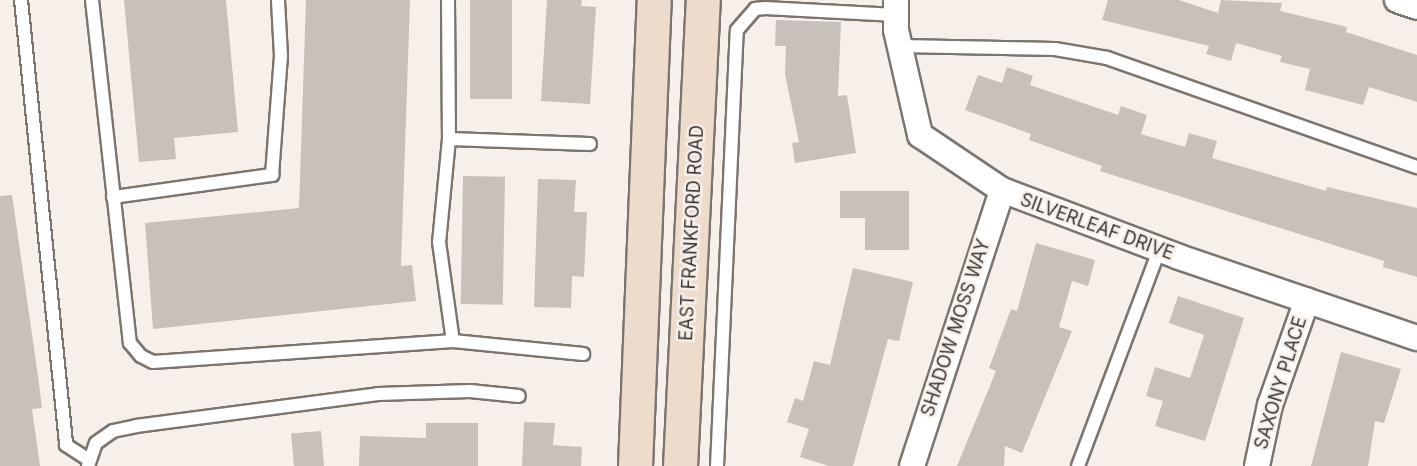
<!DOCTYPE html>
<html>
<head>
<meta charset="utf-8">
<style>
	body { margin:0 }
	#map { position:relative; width:1417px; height:466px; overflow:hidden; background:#f7f0ea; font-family:Inter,sans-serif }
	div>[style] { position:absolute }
	.building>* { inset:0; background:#c7c0bb; transform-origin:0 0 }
	.roads { filter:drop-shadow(2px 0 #7b7570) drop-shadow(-2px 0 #7b7570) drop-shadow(0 2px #7b7570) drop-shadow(0 -2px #7b7570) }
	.lane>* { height:12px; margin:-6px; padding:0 6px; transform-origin:6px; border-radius:6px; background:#fff }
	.street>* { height:24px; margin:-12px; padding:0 12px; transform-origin:12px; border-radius:12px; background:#fff }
	.secondary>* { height:33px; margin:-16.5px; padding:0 16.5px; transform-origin:16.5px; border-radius:16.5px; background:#eddbcc }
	span { translate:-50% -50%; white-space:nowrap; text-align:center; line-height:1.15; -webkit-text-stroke:5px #f7f0ea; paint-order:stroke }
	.street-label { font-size:18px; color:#383634 }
</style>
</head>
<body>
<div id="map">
	<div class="building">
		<div style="clip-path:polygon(124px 0,226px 0,238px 132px,174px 138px,176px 159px,139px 162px)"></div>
		<div style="clip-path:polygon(306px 0,410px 0,401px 266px,412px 265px,416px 301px,153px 329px,145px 223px,299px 208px)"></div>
		<div style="left:470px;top:0;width:42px;height:99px"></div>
		<div style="clip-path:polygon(547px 0,582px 0,581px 6px,596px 7px,590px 104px,541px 101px)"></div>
		<div style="clip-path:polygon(1108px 0,1179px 0,1218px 13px,1221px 0,1282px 3px,1280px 11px,1347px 27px,1346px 32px,1417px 55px,1417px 102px,1369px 87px,1363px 105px,1305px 90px,1310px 69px,1280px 62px,1282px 56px,1236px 43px,1231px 61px,1206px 54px,1209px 46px,1102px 20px)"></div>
		<div style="clip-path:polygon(776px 20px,841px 22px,838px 96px,847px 95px,856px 153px,795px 163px,792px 143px,799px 142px,785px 74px,786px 46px,775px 46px)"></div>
		<div style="clip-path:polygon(1007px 67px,1033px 76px,1030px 85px,1118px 115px,1121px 106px,1147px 115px,1141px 134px,1185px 147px,1189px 133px,1217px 141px,1212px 158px,1326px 191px,1327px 187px,1417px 208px,1417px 277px,1383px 267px,1384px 261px,1100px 171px,1102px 166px,1029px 140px,1031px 134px,965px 110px,978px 75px,1002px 83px)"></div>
		<div style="left:463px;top:176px;width:42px;height:128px;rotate:1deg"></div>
		<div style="clip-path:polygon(538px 179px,576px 180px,574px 212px,587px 212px,584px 277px,572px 276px,571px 308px,534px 307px)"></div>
		<div style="clip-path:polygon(840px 191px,909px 191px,909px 250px,865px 250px,865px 218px,840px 218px)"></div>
		<div style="clip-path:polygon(12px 195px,38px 376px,42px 408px,32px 409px,40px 466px,0 466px,0 196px)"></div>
		<div style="clip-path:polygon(1036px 243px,1095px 260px,1088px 286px,1072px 281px,1059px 327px,1072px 331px,1022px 453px,1005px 446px,1004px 466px,957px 466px,996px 371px,989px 368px,1011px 309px,1017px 311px)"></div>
		<div style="clip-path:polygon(853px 268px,913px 282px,899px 341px,888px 339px,853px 466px,829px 466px,800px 457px,809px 429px,787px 422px,795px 398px,803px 401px,814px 361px,830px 365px)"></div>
		<div style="clip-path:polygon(1178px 296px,1244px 318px,1205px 441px,1155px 426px,1163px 401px,1146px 396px,1155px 367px,1190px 378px,1204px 335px,1169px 323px)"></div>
		<div style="clip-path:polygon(1341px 352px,1401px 369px,1384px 423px,1375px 421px,1368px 466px,1311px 466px)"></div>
		<div style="clip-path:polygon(524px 422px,555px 423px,553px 445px,582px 447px,581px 466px,522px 466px)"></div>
		<div style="clip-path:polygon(426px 423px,478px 423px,478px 466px,359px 466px,360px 436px,426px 438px)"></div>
		<div style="left:321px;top:431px;width:35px;height:30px;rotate:85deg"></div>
	</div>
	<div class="roads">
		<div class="lane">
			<div style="left:21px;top:0;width:447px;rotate:84.2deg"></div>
			<div style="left:66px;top:445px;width:27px;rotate:33deg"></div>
			<div style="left:92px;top:0;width:345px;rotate:83.7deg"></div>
			<div style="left:130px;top:343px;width:17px;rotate:50deg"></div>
			<div style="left:141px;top:356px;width:13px;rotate:27deg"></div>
			<div style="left:153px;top:362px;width:301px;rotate:-4deg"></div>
			<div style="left:453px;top:341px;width:131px;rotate:5.7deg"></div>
			<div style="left:448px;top:0;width:139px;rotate:89.6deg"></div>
			<div style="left:449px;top:139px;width:103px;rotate:95.5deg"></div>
			<div style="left:439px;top:242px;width:100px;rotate:82deg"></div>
			<div style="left:900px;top:46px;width:155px;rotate:1.1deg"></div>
			<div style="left:1055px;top:49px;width:53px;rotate:9.8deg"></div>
			<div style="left:1107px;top:58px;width:329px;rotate:19.4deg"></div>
			<div style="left:449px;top:139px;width:141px;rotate:2deg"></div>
			<div style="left:113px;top:197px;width:161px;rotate:-7.9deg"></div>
			<div style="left:272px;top:175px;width:119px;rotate:-85.7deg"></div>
			<div style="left:281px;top:56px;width:56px;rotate:-93.1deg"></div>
			<div style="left:88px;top:466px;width:24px;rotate:-71deg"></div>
			<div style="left:96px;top:443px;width:21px;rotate:-35deg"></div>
			<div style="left:113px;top:431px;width:24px;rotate:-12deg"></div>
			<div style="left:136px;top:426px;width:244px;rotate:-7.5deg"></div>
			<div style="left:378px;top:394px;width:92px;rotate:-1.9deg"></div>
			<div style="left:470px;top:391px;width:49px;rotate:5.8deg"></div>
			<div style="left:717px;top:466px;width:436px;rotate:-87.4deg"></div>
			<div style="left:737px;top:30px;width:28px;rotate:-49deg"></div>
			<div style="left:755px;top:9px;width:10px;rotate:-6deg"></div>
			<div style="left:765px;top:8px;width:131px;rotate:3.1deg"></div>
			<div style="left:1078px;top:466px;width:231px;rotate:-69.4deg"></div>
		</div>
		<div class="street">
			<div style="left:896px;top:0;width:30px;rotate:90deg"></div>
			<div style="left:896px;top:30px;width:108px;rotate:77.1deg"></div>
			<div style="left:920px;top:135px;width:99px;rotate:33.9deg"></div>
			<div style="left:1002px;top:190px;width:189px;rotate:20.7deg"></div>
			<div style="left:1179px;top:257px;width:251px;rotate:18.8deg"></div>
			<div style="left:1397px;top:0;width:21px;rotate:19deg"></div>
			<div style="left:912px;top:466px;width:290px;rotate:-71.9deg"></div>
			<div style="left:1257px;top:466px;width:62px;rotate:-78deg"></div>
			<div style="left:1270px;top:405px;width:111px;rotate:-70.6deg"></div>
		</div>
		<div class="secondary">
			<div style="left:635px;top:466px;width:466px;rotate:-87.7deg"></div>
			<div style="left:680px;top:466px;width:467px;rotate:-87.2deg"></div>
		</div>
	</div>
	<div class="street-label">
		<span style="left:1097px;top:227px;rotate:20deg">SILVERLEAF DRIVE</span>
		<span style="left:692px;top:233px;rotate:-87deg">EAST FRANKFORD ROAD</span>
		<span style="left:956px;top:328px;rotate:-72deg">SHADOW MOSS WAY</span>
		<span style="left:1281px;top:383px;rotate:-73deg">SAXONY PLACE</span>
	</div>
</div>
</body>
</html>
